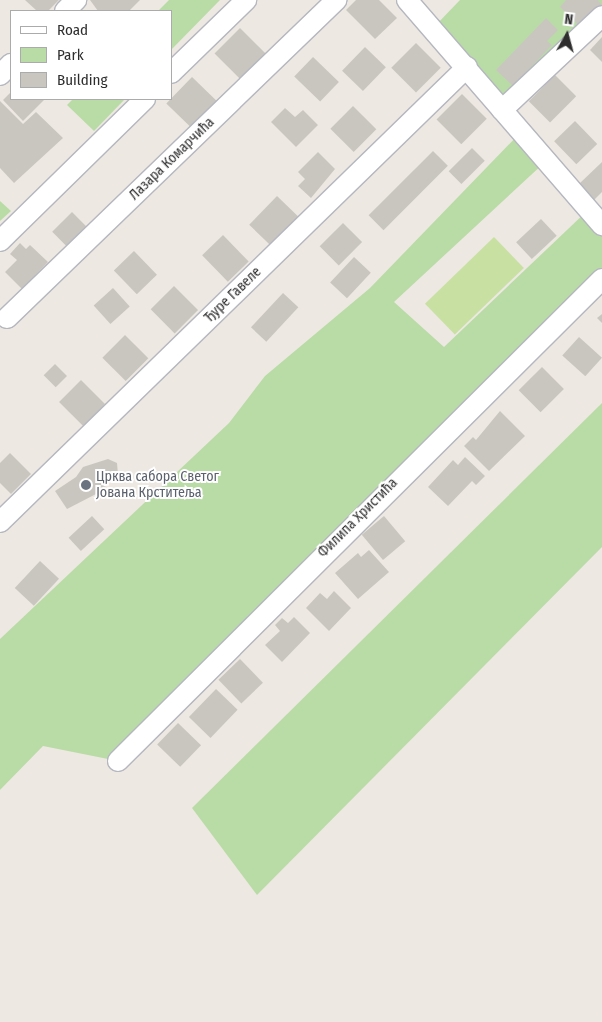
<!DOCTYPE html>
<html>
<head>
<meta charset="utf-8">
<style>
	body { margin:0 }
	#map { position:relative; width:602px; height:1022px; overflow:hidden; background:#ede8e2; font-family:"Fira Sans Condensed",sans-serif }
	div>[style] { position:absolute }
	.green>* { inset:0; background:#b9dca6 }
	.pitch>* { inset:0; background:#c8e1a3; transform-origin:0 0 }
	.building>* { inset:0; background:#c9c6c0; transform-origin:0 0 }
	.roads { filter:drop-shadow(1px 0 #b5b7bf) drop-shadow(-1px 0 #b5b7bf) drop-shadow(0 1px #b5b7bf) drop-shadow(0 -1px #b5b7bf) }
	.street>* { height:20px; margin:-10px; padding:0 10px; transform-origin:10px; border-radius:10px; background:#fff }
	.dots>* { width:14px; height:14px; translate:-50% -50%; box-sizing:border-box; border:2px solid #fff; border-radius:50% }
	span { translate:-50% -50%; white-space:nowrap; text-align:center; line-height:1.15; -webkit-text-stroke:4px #fff; paint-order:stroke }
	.street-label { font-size:14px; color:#2d2d2d }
	.worship-label { font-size:14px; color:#5b616d }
	.left { translate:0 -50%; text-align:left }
	.legend { position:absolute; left:10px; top:10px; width:162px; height:90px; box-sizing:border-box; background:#fff; border:1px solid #ababab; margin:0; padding:6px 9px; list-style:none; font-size:15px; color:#2d2d2d }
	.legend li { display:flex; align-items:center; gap:10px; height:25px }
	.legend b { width:25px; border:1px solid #ababab }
	.north { position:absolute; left:542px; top:10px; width:50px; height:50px; -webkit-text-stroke:4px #fff; paint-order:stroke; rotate:7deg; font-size:14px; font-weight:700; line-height:20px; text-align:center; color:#2d2d2d }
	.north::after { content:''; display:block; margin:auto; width:18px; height:22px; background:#2d2d2d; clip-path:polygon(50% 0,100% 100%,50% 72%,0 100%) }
</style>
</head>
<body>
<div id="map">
	<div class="green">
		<div style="clip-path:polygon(169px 0,220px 0,171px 50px,171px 11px,158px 11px)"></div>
		<div style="clip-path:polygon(460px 0,602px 0,602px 16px,502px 110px,433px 28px)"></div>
		<div style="clip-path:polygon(73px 99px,125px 99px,94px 131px,67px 105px)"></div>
		<div style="clip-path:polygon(520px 133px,544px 163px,394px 302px,444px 347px,588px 210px,602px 225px,602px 279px,118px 761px,43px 746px,0 790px,0 639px,229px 423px,265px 376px,370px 288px)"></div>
		<div style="clip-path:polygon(0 201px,11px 211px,0 221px)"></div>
		<div style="clip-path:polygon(602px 403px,602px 547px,257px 895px,192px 808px)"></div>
	</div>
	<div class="pitch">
		<div style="left:494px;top:237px;width:43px;height:96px;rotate:46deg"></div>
	</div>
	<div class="building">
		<div style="clip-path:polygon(25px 0,59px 0,48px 11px,37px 11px)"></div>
		<div style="clip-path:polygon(90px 0,140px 0,129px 11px,98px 11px)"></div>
		<div style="clip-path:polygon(356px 0,379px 0,397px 18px,375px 39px,346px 10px)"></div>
		<div style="clip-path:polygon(566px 0,598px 0,602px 5px,580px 27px,560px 7px)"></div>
		<div style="clip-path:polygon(546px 18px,558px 30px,547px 41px,552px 45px,513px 86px,496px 70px)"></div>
		<div style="left:240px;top:28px;width:38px;height:36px;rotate:45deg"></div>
		<div style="clip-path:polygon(602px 37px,602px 62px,590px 50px)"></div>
		<div style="left:416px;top:43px;width:35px;height:35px;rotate:45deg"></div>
		<div style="left:365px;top:47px;width:29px;height:33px;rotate:44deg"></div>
		<div style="left:313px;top:57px;width:36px;height:27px;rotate:44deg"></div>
		<div style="left:555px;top:75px;width:30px;height:37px;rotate:45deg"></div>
		<div style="left:192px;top:77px;width:37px;height:37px;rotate:44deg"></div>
		<div style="clip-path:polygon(11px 92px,11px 99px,45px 99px,23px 121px,3px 100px)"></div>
		<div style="left:462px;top:94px;width:35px;height:36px;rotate:45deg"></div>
		<div style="clip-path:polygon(0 101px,23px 124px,36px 112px,63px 138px,14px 183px,0 168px)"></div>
		<div style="left:353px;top:106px;width:33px;height:32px;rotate:45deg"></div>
		<div style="clip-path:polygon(285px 108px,295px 117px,303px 110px,318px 125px,296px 147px,271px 122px)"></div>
		<div style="left:575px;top:121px;width:32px;height:29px;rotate:46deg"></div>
		<div style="left:472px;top:148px;width:18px;height:33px;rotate:45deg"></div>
		<div style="left:433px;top:151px;width:21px;height:91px;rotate:45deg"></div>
		<div style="clip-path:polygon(318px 152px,335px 169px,311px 198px,298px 186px,305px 179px,298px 172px)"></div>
		<div style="clip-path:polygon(602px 162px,602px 192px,594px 200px,579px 184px)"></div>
		<div style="left:277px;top:196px;width:32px;height:40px;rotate:44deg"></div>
		<div style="left:72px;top:212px;width:20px;height:28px;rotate:45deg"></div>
		<div style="left:541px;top:219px;width:23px;height:34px;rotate:47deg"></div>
		<div style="left:343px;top:223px;width:27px;height:33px;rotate:45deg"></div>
		<div style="left:223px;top:235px;width:37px;height:29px;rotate:46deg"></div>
		<div style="clip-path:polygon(20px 243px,26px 249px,30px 245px,48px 262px,22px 289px,5px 272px,17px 260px,10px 254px)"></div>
		<div style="left:134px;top:251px;width:33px;height:28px;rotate:46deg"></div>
		<div style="left:354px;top:257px;width:23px;height:35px;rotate:43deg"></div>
		<div style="left:174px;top:286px;width:34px;height:33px;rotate:45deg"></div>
		<div style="left:113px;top:288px;width:25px;height:26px;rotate:48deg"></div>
		<div style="left:283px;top:293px;width:21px;height:47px;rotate:43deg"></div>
		<div style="clip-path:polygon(602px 314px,602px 323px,597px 318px)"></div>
		<div style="left:125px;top:335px;width:33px;height:32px;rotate:45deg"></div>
		<div style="left:579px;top:337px;width:31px;height:25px;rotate:42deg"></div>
		<div style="left:55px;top:364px;width:17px;height:16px;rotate:45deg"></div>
		<div style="left:542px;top:367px;width:31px;height:33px;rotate:45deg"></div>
		<div style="left:81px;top:380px;width:34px;height:31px;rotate:45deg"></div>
		<div style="clip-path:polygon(500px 411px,525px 436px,489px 471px,464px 446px,473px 437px,476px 440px)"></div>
		<div style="clip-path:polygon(10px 453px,31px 474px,11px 494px,0 483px,0 463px)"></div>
		<div style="clip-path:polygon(465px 457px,485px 476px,476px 485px,472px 481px,448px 506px,428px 487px,453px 460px,458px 465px)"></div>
		<div style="clip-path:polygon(108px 459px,117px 463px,118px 475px,98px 493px,67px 509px,55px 491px,76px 477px,83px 467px)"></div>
		<div style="left:92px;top:516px;width:18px;height:32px;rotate:47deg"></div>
		<div style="left:384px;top:516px;width:33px;height:29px;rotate:50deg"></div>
		<div style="clip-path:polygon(369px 550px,389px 572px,358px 599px,335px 573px,358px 553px,361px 557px)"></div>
		<div style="left:40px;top:561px;width:26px;height:37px;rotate:43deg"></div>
		<div style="clip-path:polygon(334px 591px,351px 608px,329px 631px,306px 608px,320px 593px,327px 599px)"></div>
		<div style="clip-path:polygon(294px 617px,310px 633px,282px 662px,265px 645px,280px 631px,275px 625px,282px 618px,288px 623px)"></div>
		<div style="left:240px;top:659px;width:33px;height:30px;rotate:46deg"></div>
		<div style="left:216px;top:689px;width:30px;height:39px;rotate:44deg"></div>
		<div style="left:178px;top:723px;width:32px;height:30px;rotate:44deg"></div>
	</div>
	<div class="roads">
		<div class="street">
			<div style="left:407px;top:0;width:298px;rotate:49.1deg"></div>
			<div style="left:65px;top:11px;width:16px;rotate:-45deg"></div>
			<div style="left:171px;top:73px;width:105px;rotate:-44.2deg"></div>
			<div style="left:0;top:75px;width:16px;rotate:-45deg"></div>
			<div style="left:502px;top:110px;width:137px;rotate:-43.2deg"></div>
			<div style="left:0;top:241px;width:203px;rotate:-44.4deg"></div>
			<div style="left:7px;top:318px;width:458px;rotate:-44deg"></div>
			<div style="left:0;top:522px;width:652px;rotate:-44.25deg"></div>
			<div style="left:118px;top:761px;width:683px;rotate:-44.88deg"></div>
		</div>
	</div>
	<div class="dots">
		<div style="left:86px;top:485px;background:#6b7280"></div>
	</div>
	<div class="street-label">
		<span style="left:172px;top:159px;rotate:-44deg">Лазара Комарчића</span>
		<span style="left:233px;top:295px;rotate:-44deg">Ђуре Гавеле</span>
		<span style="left:358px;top:518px;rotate:-45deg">Филипа Христића</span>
	</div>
	<div class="worship-label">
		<span class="left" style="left:96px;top:485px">Црква сабора Светог<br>Јована Крститеља</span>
	</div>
	<ul class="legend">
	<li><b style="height:6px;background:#fff"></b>Road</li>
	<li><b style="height:14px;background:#b9dca6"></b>Park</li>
	<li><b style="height:14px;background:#c9c6c0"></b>Building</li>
	</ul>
	<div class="north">N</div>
</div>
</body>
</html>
